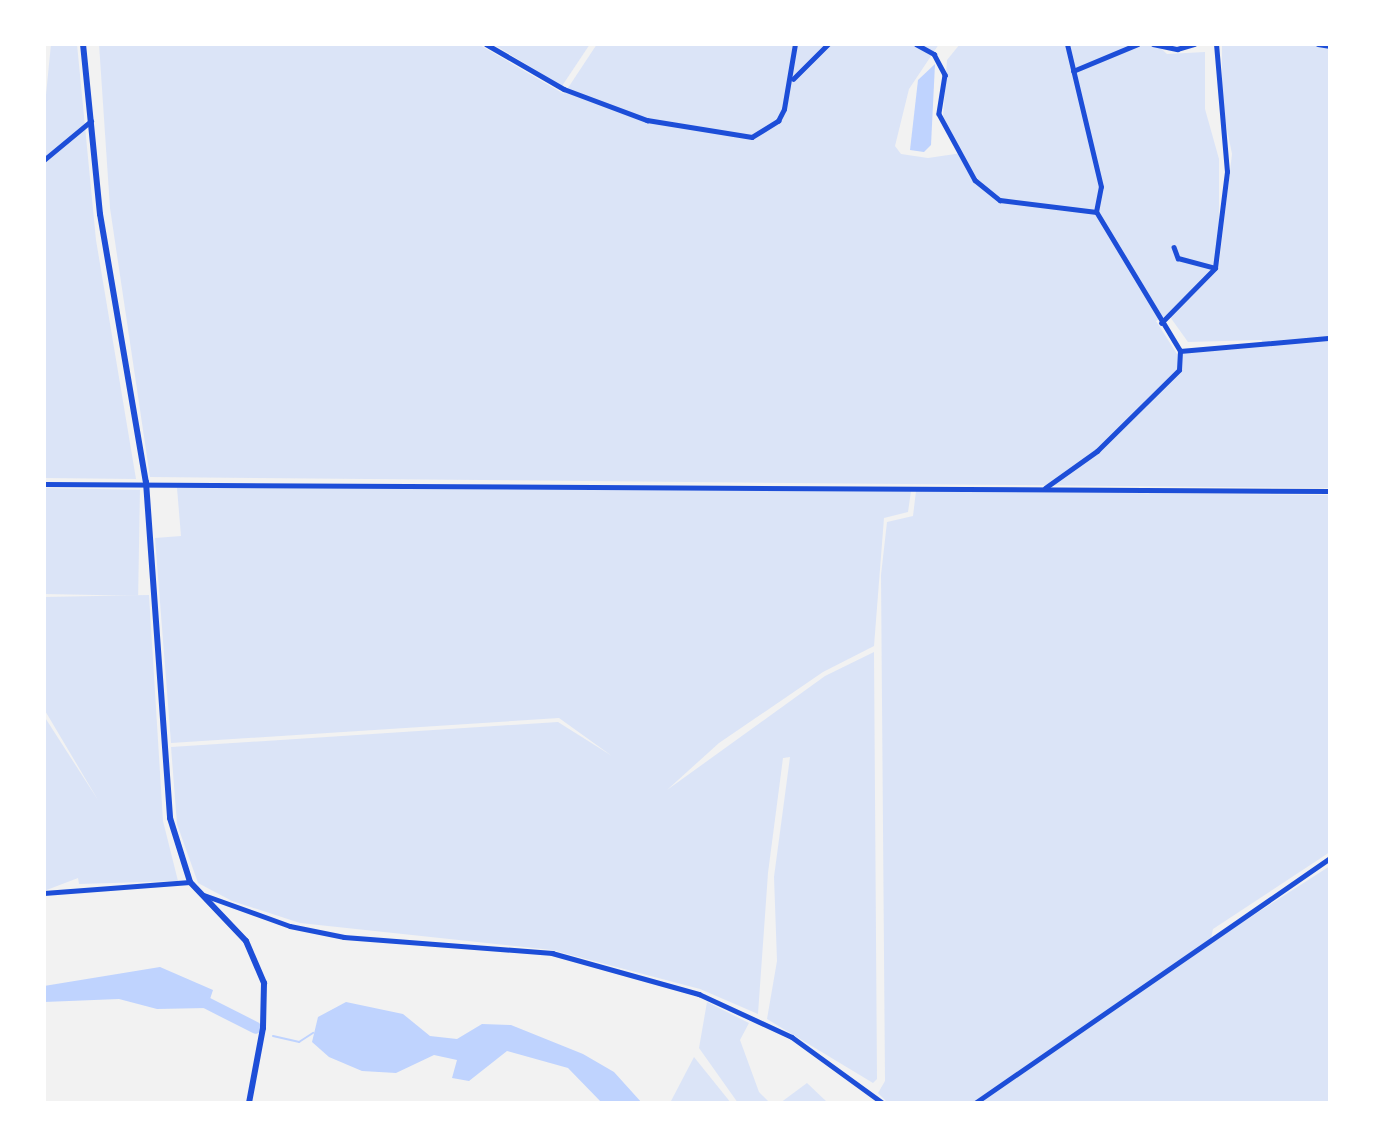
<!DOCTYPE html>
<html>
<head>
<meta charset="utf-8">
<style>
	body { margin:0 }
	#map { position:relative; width:1374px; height:1147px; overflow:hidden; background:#f2f2f2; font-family:"PT Sans",sans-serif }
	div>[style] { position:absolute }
	.green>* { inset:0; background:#dbe4f7; transform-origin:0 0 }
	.water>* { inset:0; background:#bfd3fe }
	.stream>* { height:2px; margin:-1px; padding:0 1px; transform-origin:1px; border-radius:1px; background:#bfd3fe }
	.river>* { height:12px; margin:-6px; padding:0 6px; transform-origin:6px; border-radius:6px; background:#bfd3fe }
	.minor>* { height:4.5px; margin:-2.25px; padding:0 2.25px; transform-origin:2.25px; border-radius:2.25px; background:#1d4ed8 }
	.secondary>* { height:6px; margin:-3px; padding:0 3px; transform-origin:3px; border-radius:3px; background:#1d4ed8 }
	span { translate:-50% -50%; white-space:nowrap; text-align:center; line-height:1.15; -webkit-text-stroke:5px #fff; paint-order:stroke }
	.frame { position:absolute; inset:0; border:46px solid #fff; pointer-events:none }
</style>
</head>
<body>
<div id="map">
	<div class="green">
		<div style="clip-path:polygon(51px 44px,77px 44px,96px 240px,136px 479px,44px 478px,44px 115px)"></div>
		<div style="clip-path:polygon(evenodd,99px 44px,478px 44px,564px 94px,597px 44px,939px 44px,909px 89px,895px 146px,901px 154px,928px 158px,962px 153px,943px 116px,947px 60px,960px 44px,1156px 44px,1167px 54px,1205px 52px,1205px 109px,1219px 159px,1219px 264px,1232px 154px,1222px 105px,1222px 44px,1330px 44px,1330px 488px,150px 477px,110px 208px,99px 44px,1168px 314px,1188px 342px,1262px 340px,1262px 347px,1177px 354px,1156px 321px,1168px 314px)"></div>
		<div style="clip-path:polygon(493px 44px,590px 44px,562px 86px)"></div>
		<div style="left:44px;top:488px;width:96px;height:106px;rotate:1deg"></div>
		<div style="clip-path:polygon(177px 488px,911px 491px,908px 512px,884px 518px,874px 646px,823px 672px,719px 743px,667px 790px,825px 676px,874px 652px,877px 1079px,873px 1083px,767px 1019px,777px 961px,774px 877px,790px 757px,783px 758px,768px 873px,758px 1014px,700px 989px,552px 950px,300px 923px,232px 901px,198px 883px,177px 824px,171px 747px,558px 722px,612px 756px,559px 718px,171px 743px,155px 538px,181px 536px)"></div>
		<div style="clip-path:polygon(916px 491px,1330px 495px,1330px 852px,1213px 929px,1210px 943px,1330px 866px,1330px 1103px,888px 1103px,878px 1093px,885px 1081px,881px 575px,887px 522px,913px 516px)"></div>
		<div style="clip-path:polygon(149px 595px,163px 821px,178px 881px,79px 884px,78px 878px,44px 891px,44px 716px,98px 800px,44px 709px,44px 597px)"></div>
		<div style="clip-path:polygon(707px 1002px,749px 1023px,740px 1040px,759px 1092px,770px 1103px,738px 1103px,699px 1048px)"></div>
		<div style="clip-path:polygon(694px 1057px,731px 1103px,670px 1103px)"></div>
		<div style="clip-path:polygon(807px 1083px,828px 1103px,780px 1103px)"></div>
	</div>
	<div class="water">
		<div style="clip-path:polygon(935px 64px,931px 145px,924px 152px,910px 150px,918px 80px)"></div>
		<div style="clip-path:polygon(160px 967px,213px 990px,207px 1008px,157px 1009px,119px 999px,44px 1002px,44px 986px)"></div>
		<div style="clip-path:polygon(346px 1002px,403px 1014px,430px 1036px,457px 1039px,482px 1024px,511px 1025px,583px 1054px,614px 1072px,642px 1103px,602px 1103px,568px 1068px,507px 1051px,469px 1081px,452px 1078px,457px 1060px,434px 1055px,396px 1073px,362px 1071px,329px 1057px,312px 1042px,318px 1017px)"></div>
	</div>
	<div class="stream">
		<div style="left:273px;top:1036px;width:27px;rotate:13deg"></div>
		<div style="left:299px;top:1042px;width:17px;rotate:-33deg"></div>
	</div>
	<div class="river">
		<div style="left:195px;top:997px;width:68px;rotate:26.9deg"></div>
	</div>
	<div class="minor">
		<div style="left:486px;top:44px;width:90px;rotate:30deg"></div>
		<div style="left:564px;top:89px;width:89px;rotate:20.5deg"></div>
		<div style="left:647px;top:120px;width:106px;rotate:9.2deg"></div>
		<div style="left:752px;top:137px;width:31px;rotate:-32deg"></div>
		<div style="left:778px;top:121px;width:13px;rotate:-63deg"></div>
		<div style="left:784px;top:109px;width:66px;rotate:-80.4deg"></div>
		<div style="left:916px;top:44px;width:21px;rotate:29deg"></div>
		<div style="left:934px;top:54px;width:24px;rotate:62deg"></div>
		<div style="left:945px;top:75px;width:39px;rotate:99deg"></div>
		<div style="left:939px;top:114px;width:75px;rotate:61.4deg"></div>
		<div style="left:975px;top:180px;width:32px;rotate:39deg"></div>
		<div style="left:1000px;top:200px;width:97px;rotate:7.1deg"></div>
		<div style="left:1153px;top:44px;width:25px;rotate:12deg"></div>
		<div style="left:1177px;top:49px;width:18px;rotate:-16deg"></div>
		<div style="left:1318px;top:44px;width:12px;rotate:9deg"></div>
		<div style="left:1073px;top:71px;width:70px;rotate:-22.6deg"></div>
		<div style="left:793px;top:79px;width:49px;rotate:-45deg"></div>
		<div style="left:44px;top:160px;width:61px;rotate:-39.7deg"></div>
		<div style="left:1174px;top:247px;width:12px;rotate:70deg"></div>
		<div style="left:1178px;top:258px;width:38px;rotate:15deg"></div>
		<div style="left:1161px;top:323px;width:77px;rotate:-45.5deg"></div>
		<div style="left:1215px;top:268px;width:97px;rotate:-82.9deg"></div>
		<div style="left:1227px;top:172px;width:128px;rotate:-94.9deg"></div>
		<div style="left:1180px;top:351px;width:151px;rotate:-5deg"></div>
		<div style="left:44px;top:484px;width:1286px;rotate:0.31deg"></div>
		<div style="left:1045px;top:488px;width:64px;rotate:-35.4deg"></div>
		<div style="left:1097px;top:451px;width:115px;rotate:-44.6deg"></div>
		<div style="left:1179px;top:370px;width:19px;rotate:-87deg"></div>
		<div style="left:1180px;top:351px;width:162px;rotate:-121.1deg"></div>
		<div style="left:1096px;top:212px;width:25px;rotate:-79deg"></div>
		<div style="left:1101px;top:187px;width:147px;rotate:-103.4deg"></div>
		<div style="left:44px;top:893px;width:146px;rotate:-4.3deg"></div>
		<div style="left:204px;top:895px;width:91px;rotate:19.8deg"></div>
		<div style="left:290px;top:926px;width:55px;rotate:11.5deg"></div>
		<div style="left:344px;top:937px;width:209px;rotate:4.4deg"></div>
		<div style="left:552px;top:953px;width:153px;rotate:15.6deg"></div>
		<div style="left:699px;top:994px;width:102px;rotate:24.8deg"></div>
		<div style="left:792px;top:1037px;width:112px;rotate:36deg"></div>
		<div style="left:975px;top:1103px;width:431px;rotate:-34.6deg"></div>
	</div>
	<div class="secondary">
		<div style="left:83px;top:44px;width:171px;rotate:84.3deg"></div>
		<div style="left:100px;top:214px;width:272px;rotate:80.3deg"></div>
		<div style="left:146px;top:482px;width:337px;rotate:85.9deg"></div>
		<div style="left:170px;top:818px;width:67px;rotate:72.6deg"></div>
		<div style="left:190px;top:882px;width:81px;rotate:46.5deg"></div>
		<div style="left:246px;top:941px;width:46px;rotate:66.8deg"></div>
		<div style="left:264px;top:983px;width:45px;rotate:91.3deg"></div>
		<div style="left:263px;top:1028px;width:76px;rotate:100.6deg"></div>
	</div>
	<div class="frame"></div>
</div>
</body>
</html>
